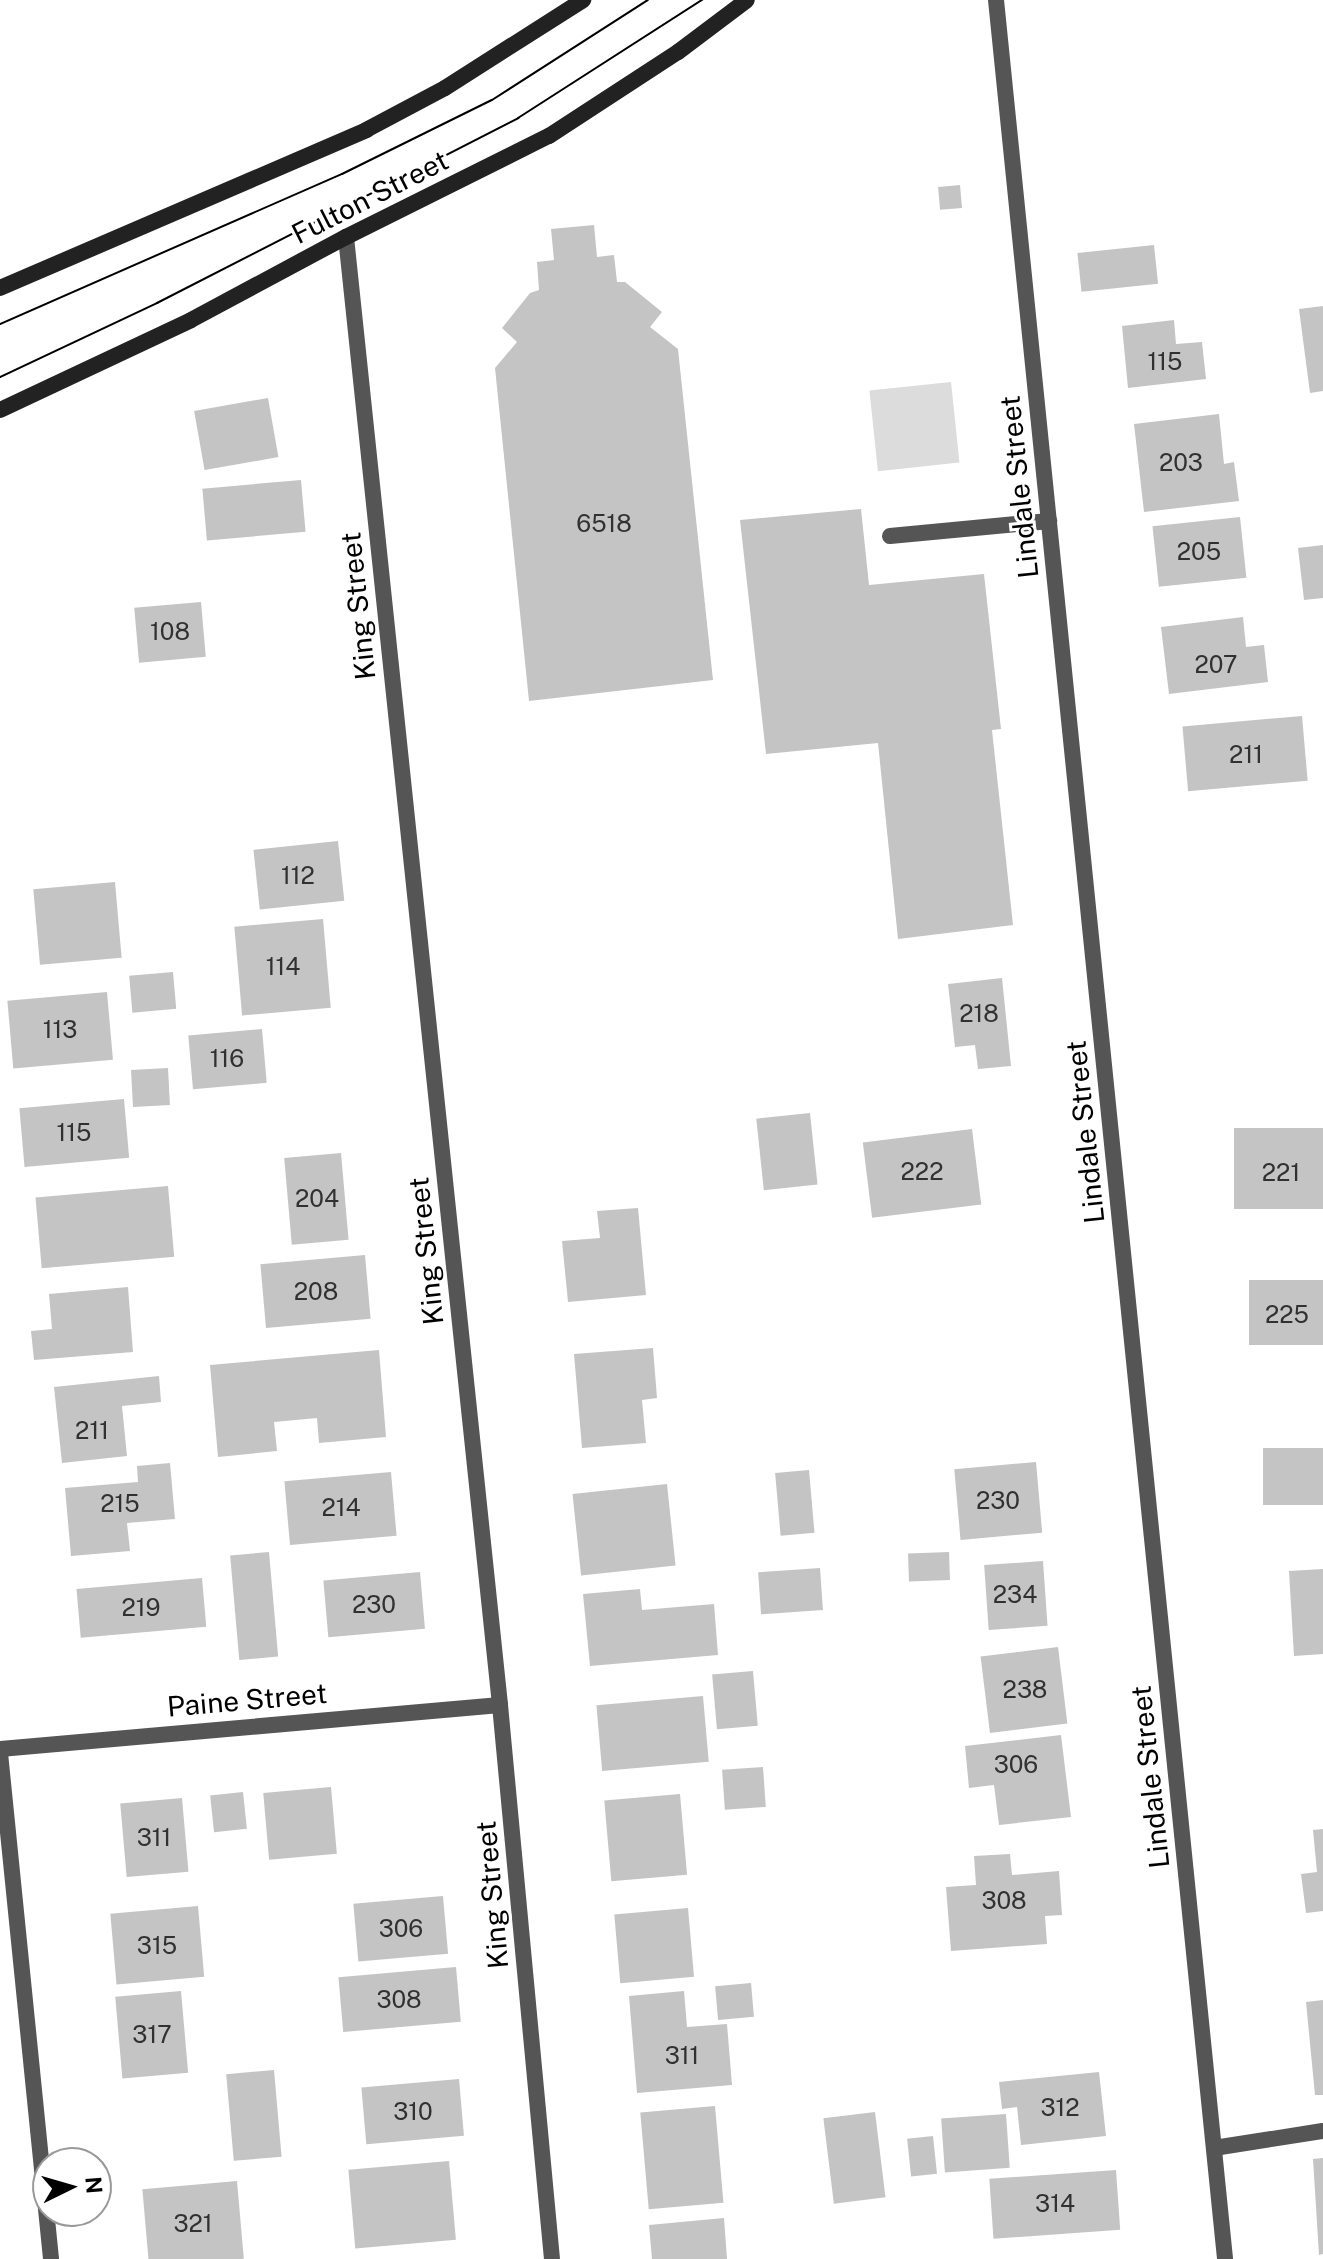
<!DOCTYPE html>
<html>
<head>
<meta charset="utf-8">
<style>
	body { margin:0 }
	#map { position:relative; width:1323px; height:2259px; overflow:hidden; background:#fff; font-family:"Public Sans",sans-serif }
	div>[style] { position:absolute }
	.green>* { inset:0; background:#dcdcdc; transform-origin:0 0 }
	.building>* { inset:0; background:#c4c4c4; transform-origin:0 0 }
	.service>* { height:16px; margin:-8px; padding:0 8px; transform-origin:8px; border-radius:8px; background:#555 }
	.minor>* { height:16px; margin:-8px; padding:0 8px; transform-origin:8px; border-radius:8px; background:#555 }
	.secondary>* { height:16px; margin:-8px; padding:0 8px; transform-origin:8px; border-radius:8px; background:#222 }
	.tram>* { height:2px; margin:-1px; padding:0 1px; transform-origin:1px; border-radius:1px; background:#000 }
	span { translate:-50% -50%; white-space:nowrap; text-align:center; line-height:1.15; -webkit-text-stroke:6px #fff; paint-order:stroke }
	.number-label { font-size:24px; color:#313131 }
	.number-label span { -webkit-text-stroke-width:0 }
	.street-label { font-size:28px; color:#000 }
	.north { position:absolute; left:32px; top:2147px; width:80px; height:80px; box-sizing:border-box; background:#fff; border:2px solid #999; border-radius:50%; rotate:85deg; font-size:22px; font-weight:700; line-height:32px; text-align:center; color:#000 }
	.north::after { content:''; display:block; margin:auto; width:28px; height:36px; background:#000; clip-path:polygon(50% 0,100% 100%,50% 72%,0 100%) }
</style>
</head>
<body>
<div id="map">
	<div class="green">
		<div style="left:951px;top:382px;width:81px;height:82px;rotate:84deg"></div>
	</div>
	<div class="building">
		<div style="left:960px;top:185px;width:23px;height:22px;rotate:85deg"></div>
		<div style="clip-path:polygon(594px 225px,597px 257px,614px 255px,617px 282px,625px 282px,662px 312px,650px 327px,678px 349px,713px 680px,529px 701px,495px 368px,517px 342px,502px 328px,530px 293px,539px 290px,537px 262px,554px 260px,551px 229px)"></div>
		<div style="left:1154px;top:245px;width:39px;height:77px;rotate:84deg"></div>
		<div style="clip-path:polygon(1323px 306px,1323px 391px,1310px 393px,1299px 309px)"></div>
		<div style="clip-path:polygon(1174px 320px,1176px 344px,1202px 342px,1206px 379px,1128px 388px,1122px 326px)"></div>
		<div style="left:268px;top:398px;width:60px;height:75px;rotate:80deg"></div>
		<div style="clip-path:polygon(1219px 414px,1224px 464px,1234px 462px,1239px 501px,1144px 512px,1134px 424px)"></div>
		<div style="left:301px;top:480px;width:52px;height:99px;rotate:85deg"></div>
		<div style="clip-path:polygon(861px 509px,869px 585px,984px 574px,1001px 729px,992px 730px,1013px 925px,898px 939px,878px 743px,766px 754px,740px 520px)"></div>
		<div style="left:1240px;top:517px;width:61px;height:88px;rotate:84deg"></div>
		<div style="clip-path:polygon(1323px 545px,1323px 598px,1304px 600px,1298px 548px)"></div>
		<div style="left:201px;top:602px;width:55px;height:67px;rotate:85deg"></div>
		<div style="clip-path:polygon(1243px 617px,1246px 647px,1264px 645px,1268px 682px,1169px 694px,1161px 627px)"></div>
		<div style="left:1302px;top:716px;width:65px;height:120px;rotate:85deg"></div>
		<div style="left:338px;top:841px;width:60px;height:85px;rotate:84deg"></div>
		<div style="left:115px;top:882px;width:76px;height:82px;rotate:85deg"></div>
		<div style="left:323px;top:919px;width:89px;height:89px;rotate:85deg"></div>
		<div style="left:173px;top:972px;width:37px;height:44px;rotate:85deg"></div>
		<div style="clip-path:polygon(1002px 978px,1011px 1066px,978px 1069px,975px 1045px,955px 1047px,948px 984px)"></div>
		<div style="left:107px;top:992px;width:68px;height:100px;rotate:85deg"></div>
		<div style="left:262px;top:1029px;width:54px;height:74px;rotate:85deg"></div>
		<div style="left:168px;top:1068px;width:37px;height:37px;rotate:87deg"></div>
		<div style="left:124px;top:1099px;width:59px;height:105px;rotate:85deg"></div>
		<div style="left:810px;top:1113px;width:72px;height:54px;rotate:84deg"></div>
		<div style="left:1323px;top:1128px;width:81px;height:89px;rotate:90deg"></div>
		<div style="left:972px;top:1129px;width:76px;height:110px;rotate:83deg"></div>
		<div style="left:341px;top:1153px;width:87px;height:57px;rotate:85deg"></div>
		<div style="left:168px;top:1186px;width:71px;height:133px;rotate:85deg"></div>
		<div style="clip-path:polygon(638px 1208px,646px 1295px,568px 1302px,562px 1241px,600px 1238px,597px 1211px)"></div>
		<div style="left:365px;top:1255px;width:64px;height:105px;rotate:85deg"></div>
		<div style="left:1323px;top:1280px;width:65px;height:74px;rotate:90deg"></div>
		<div style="clip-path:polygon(128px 1287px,133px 1352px,34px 1360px,31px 1331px,52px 1329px,49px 1294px)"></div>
		<div style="clip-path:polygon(653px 1348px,657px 1398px,642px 1400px,646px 1443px,582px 1448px,574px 1354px)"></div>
		<div style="clip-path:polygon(379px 1350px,386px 1437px,319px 1443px,317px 1418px,274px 1422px,277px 1451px,218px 1457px,210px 1365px)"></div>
		<div style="clip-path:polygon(159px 1376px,161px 1402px,122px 1406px,127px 1456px,62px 1463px,54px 1387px)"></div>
		<div style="left:1323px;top:1448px;width:57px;height:60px;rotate:90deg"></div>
		<div style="left:1036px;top:1462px;width:71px;height:82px;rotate:85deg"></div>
		<div style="clip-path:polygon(170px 1463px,175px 1519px,127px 1523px,130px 1551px,71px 1556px,65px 1488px,138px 1482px,137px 1466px)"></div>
		<div style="left:809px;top:1470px;width:63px;height:34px;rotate:85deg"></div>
		<div style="left:391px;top:1472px;width:64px;height:107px;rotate:85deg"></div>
		<div style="left:667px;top:1484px;width:82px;height:95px;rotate:84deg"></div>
		<div style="left:269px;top:1552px;width:105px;height:39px;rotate:85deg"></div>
		<div style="left:949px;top:1552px;width:28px;height:41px;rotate:88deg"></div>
		<div style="left:1043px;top:1561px;width:65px;height:59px;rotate:86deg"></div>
		<div style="left:820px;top:1568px;width:42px;height:62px;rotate:86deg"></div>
		<div style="clip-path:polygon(1323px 1569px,1323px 1654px,1294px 1656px,1289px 1571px)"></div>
		<div style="left:420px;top:1572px;width:57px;height:97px;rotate:85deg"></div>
		<div style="left:202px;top:1578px;width:49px;height:126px;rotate:85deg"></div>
		<div style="clip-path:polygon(640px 1589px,642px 1610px,714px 1604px,718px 1655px,590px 1666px,583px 1594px)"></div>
		<div style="left:1058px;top:1647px;width:77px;height:78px;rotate:83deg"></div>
		<div style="left:753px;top:1671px;width:55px;height:41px;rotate:85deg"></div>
		<div style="left:703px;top:1696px;width:66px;height:107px;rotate:85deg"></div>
		<div style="clip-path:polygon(1061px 1735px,1071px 1817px,999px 1825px,994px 1785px,969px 1788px,965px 1746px)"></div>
		<div style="left:763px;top:1767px;width:40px;height:41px;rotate:86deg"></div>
		<div style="left:331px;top:1787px;width:67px;height:68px;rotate:85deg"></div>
		<div style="left:243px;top:1792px;width:37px;height:33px;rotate:84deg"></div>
		<div style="left:680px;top:1794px;width:81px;height:76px;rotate:85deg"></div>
		<div style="left:182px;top:1798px;width:74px;height:62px;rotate:85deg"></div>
		<div style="clip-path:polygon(1323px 1829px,1323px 1911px,1306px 1913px,1301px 1874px,1317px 1872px,1313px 1830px)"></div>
		<div style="clip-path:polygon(1010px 1854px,1012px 1875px,1059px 1871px,1062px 1915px,1045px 1916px,1047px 1944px,951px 1951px,946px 1887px,976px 1885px,974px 1856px)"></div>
		<div style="left:443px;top:1896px;width:58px;height:90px;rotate:85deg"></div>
		<div style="left:198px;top:1906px;width:71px;height:88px;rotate:85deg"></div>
		<div style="left:688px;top:1908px;width:69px;height:74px;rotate:85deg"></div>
		<div style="left:456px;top:1967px;width:55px;height:118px;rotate:85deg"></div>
		<div style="left:751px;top:1983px;width:34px;height:36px;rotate:85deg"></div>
		<div style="left:181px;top:1991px;width:82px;height:66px;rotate:85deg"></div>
		<div style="clip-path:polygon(684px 1991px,687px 2027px,727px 2024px,732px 2085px,637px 2093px,629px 1996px)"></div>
		<div style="clip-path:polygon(1323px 2000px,1323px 2095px,1315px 2095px,1306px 2002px)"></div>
		<div style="left:274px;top:2070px;width:87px;height:48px;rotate:85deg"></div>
		<div style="clip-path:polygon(1099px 2072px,1106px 2136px,1021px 2145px,1017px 2107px,1002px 2109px,999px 2082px)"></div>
		<div style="left:459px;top:2079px;width:57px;height:98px;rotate:85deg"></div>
		<div style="left:715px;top:2106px;width:97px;height:75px;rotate:85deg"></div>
		<div style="left:875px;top:2112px;width:86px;height:52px;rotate:83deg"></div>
		<div style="left:1006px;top:2114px;width:54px;height:65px;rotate:86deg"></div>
		<div style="left:933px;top:2136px;width:38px;height:26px;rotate:84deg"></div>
		<div style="clip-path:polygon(1323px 2158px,1323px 2254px,1319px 2255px,1313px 2159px)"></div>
		<div style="left:449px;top:2161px;width:79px;height:101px;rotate:85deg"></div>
		<div style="left:1116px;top:2170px;width:60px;height:127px;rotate:86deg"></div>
		<div style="left:237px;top:2181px;width:78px;height:95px;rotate:85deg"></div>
		<div style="clip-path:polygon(724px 2218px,727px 2259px,652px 2259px,649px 2225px)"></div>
	</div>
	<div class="service">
		<div style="left:890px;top:536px;width:160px;rotate:-5.4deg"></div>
		<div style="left:1214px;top:2148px;width:110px;rotate:-8.9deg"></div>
	</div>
	<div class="minor">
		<div style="left:996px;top:0;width:2271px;rotate:84.21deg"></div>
		<div style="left:346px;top:237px;width:1476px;rotate:84.01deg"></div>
		<div style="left:500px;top:1705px;width:556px;rotate:84.64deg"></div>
		<div style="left:0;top:1749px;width:502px;rotate:-5.03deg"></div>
		<div style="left:0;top:1753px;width:509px;rotate:84.24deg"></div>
	</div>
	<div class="secondary">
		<div style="left:0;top:288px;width:399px;rotate:-23.3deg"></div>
		<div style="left:366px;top:130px;width:89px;rotate:-28deg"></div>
		<div style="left:445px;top:88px;width:164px;rotate:-32.5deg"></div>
		<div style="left:0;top:410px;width:211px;rotate:-25.2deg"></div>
		<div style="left:191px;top:320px;width:176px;rotate:-28.2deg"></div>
		<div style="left:346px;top:237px;width:227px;rotate:-26.5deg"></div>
		<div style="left:549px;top:136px;width:154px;rotate:-33.1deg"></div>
		<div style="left:678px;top:52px;width:86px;rotate:-37deg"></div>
	</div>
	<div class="tram">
		<div style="left:0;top:324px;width:373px;rotate:-23.7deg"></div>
		<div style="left:342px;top:174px;width:167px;rotate:-26.3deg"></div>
		<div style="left:492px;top:100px;width:185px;rotate:-32.7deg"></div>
		<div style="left:0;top:377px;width:174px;rotate:-25.2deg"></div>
		<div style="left:157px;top:303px;width:406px;rotate:-27.1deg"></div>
		<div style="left:518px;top:118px;width:219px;rotate:-32.7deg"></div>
	</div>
	<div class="number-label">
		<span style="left:1165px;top:362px">115</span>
		<span style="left:1181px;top:463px">203</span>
		<span style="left:604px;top:524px">6518</span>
		<span style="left:1199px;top:552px">205</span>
		<span style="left:170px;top:632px">108</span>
		<span style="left:1216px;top:665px">207</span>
		<span style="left:1246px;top:755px">211</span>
		<span style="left:298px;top:876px">112</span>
		<span style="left:283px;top:967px">114</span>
		<span style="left:979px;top:1014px">218</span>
		<span style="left:60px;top:1030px">113</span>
		<span style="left:227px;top:1059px">116</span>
		<span style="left:74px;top:1133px">115</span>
		<span style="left:922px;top:1172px">222</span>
		<span style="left:1281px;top:1173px">221</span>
		<span style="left:317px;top:1199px">204</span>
		<span style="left:316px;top:1292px">208</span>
		<span style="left:1287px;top:1315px">225</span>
		<span style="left:92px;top:1431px">211</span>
		<span style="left:998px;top:1501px">230</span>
		<span style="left:120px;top:1504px">215</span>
		<span style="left:341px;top:1508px">214</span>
		<span style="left:1015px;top:1595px">234</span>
		<span style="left:374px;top:1605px">230</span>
		<span style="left:141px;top:1608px">219</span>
		<span style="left:1025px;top:1690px">238</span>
		<span style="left:1016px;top:1765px">306</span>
		<span style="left:154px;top:1838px">311</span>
		<span style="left:1004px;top:1901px">308</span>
		<span style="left:401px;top:1929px">306</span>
		<span style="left:157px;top:1946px">315</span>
		<span style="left:399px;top:2000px">308</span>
		<span style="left:152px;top:2035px">317</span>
		<span style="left:682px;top:2056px">311</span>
		<span style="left:1060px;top:2108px">312</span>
		<span style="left:413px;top:2112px">310</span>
		<span style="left:1055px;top:2204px">314</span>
		<span style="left:193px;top:2224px">321</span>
	</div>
	<div class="street-label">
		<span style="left:370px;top:197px;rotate:-27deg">Fulton Street</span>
		<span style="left:1019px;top:487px;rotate:-96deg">Lindale Street</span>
		<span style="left:358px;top:606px;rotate:-96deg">King Street</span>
		<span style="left:1085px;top:1132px;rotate:-96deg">Lindale Street</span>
		<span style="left:426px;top:1251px;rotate:-96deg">King Street</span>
		<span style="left:247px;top:1700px;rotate:-5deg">Paine Street</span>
		<span style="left:1150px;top:1777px;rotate:-96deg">Lindale Street</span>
		<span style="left:492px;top:1895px;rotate:-95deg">King Street</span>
	</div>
	<div class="north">N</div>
</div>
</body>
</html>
